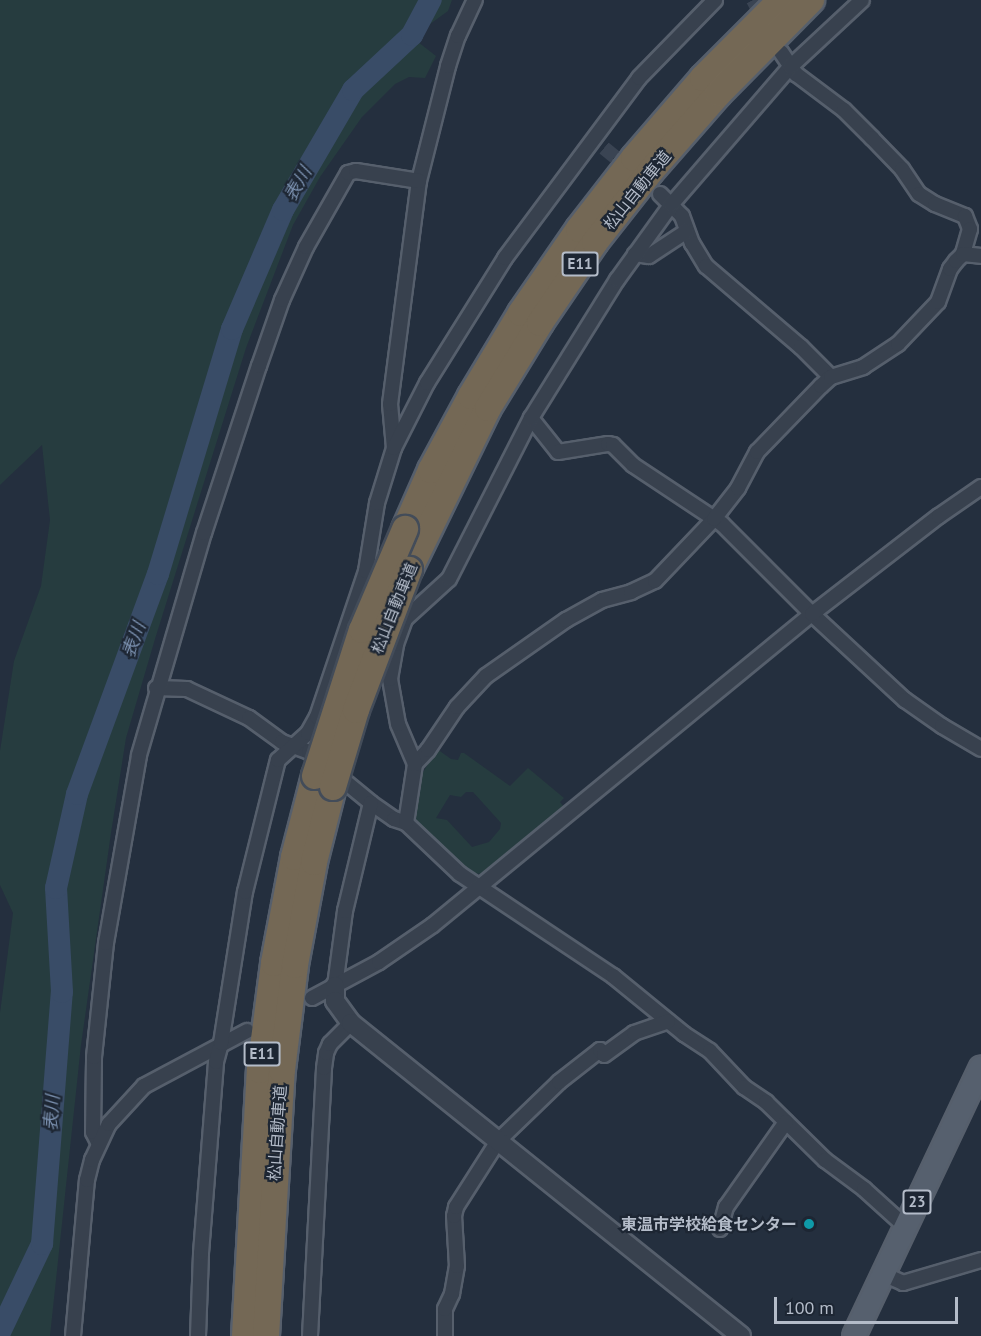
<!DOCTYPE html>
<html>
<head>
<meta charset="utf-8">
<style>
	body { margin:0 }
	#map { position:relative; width:981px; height:1336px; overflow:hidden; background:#242f3e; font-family:"PT Sans","Noto Sans JP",sans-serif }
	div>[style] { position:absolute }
	.green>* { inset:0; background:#263c3f }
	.river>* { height:22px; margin:-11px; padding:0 11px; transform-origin:11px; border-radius:11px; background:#394c67 }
	.minor-tunnel>* { height:14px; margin-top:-7px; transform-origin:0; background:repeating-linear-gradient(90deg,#3a4453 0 14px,transparent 0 21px) }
	.roads { filter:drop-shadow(2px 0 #565f6c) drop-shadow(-2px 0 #565f6c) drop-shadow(0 2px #565f6c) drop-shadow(0 -2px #565f6c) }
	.minor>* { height:14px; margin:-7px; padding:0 7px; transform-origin:7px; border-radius:7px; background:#38414e }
	.tertiary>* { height:18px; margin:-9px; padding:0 9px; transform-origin:9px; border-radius:9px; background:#38414e }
	.primary>* { height:22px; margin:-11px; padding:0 11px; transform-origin:11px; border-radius:11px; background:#56606e }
	.motorway>* { height:26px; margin:-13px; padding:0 13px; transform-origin:13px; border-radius:13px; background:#746855 }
	.bridges { filter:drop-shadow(2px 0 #434c59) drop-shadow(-2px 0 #434c59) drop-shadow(0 2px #434c59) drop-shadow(0 -2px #434c59) }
	.motorway-bridge>* { height:26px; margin:-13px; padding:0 13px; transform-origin:13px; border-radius:13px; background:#746855 }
	.dots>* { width:16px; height:16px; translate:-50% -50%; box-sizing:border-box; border:3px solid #1d2633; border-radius:50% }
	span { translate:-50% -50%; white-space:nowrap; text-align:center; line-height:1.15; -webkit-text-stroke:4.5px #1d2633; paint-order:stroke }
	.shield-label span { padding:2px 4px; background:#1d2633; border:2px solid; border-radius:4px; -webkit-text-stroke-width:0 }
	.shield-label { font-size:15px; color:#b4bcc9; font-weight:700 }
	.street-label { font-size:16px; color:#b4bcc9 }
	.poi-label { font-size:16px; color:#b4bcc9; font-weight:700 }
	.right { translate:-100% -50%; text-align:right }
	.water-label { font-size:18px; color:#7c92b1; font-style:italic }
	.scale { position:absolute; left:774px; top:1297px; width:184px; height:27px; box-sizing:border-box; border:3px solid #b4bcc9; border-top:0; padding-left:8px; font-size:18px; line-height:21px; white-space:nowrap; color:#b4bcc9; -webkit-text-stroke:4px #1d2633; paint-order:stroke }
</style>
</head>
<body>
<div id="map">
	<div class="green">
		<div style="clip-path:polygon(0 0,452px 0,448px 11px,426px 27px,418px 42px,436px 56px,425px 78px,409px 77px,395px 84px,362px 117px,320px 177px,293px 225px,246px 348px,155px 639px,126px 738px,111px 833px,81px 1045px,50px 1336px,0 1336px,0 1013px,13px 913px,0 885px,0 751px,14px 661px,41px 586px,50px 520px,42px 445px,0 485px)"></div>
		<div style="clip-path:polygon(evenodd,437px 749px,451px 759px,458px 760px,461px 753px,464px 753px,510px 786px,528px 768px,564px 798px,560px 802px,565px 808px,486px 873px,474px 874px,465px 871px,411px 820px,419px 779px,437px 749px,466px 792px,473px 792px,501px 823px,500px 829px,489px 842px,472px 847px,447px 820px,436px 818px,450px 795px,461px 797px,466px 792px)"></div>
	</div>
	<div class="river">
		<div style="left:0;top:1332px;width:98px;rotate:-64.5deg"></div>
		<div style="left:42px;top:1244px;width:253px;rotate:-85.5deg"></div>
		<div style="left:62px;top:992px;width:104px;rotate:-93.3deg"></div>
		<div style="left:56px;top:888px;width:96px;rotate:-77.4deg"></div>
		<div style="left:77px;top:794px;width:234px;rotate:-69.8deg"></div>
		<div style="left:158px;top:574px;width:256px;rotate:-73.2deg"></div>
		<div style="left:232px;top:329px;width:129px;rotate:-66.8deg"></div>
		<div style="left:283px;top:210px;width:139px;rotate:-59.7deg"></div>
		<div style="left:353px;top:90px;width:81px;rotate:-43deg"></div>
		<div style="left:412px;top:35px;width:40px;rotate:-62deg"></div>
	</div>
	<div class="minor-tunnel">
		<div style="left:753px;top:0;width:24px;rotate:62deg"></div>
		<div style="left:604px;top:148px;width:72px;rotate:39.4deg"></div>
	</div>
	<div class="roads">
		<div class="minor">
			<div style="left:781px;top:52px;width:27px;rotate:56deg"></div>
			<div style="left:796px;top:74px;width:60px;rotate:36.9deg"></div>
			<div style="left:844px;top:110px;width:40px;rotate:45deg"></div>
			<div style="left:872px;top:138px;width:43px;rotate:45.9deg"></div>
			<div style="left:902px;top:169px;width:30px;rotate:56deg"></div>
			<div style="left:919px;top:194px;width:19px;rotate:32deg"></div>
			<div style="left:935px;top:204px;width:32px;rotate:22deg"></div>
			<div style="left:965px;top:216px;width:14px;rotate:69deg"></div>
			<div style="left:970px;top:229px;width:26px;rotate:106deg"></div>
			<div style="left:660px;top:194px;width:31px;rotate:45deg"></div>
			<div style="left:682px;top:216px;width:29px;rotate:70deg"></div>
			<div style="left:692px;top:243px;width:27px;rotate:59deg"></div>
			<div style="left:706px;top:266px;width:125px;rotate:40.5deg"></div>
			<div style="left:801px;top:347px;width:42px;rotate:45deg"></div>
			<div style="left:635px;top:254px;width:14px;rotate:8deg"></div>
			<div style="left:649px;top:256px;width:45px;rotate:-33.3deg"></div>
			<div style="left:531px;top:418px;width:43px;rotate:51.5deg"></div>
			<div style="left:558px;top:452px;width:51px;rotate:-9.1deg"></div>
			<div style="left:608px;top:444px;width:5px;rotate:11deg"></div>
			<div style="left:613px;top:445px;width:28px;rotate:45deg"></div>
			<div style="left:633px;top:465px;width:107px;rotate:33.5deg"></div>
			<div style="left:722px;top:524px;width:127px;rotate:45deg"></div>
			<div style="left:812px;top:614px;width:127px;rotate:42.8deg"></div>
			<div style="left:905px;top:700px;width:45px;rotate:35.1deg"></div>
			<div style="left:942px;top:726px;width:45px;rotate:30.5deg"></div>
			<div style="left:394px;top:448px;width:44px;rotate:-95.2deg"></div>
			<div style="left:390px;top:404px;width:225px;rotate:-82.6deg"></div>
			<div style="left:419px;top:181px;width:119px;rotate:-75.8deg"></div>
			<div style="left:448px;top:66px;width:32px;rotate:-72deg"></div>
			<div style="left:458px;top:36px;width:40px;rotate:-65deg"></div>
			<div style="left:156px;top:688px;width:31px;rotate:2deg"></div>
			<div style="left:187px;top:689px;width:68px;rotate:25.1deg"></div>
			<div style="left:249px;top:718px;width:41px;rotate:36deg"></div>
			<div style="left:282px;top:742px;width:29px;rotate:20deg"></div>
			<div style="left:309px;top:752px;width:80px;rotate:39.4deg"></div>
			<div style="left:371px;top:803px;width:28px;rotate:35deg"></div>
			<div style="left:394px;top:819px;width:13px;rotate:18deg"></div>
			<div style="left:406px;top:823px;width:74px;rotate:43.4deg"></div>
			<div style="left:460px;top:874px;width:184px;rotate:33.7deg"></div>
			<div style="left:613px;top:976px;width:92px;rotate:39.2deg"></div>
			<div style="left:684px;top:1034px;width:31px;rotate:33deg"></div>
			<div style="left:710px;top:1051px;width:50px;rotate:46.6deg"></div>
			<div style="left:744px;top:1087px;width:27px;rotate:34deg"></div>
			<div style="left:766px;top:1102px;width:83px;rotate:44.5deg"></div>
			<div style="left:825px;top:1160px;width:49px;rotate:36.6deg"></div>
			<div style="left:864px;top:1189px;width:57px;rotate:42.1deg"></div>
			<div style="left:415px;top:764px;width:19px;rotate:-47deg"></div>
			<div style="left:428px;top:750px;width:52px;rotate:-56deg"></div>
			<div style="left:457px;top:707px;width:42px;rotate:-46.9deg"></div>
			<div style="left:486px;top:676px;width:98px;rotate:-35deg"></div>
			<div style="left:566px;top:620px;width:41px;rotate:-29.1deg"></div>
			<div style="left:602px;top:600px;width:30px;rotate:-15deg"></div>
			<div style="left:631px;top:592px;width:26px;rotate:-25deg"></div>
			<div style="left:655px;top:581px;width:86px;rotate:-46.4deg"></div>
			<div style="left:714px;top:519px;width:39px;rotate:-52deg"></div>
			<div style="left:738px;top:488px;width:41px;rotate:-62.2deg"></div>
			<div style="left:757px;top:452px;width:92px;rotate:-45.9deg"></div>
			<div style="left:821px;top:386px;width:13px;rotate:-42deg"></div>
			<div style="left:831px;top:377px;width:34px;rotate:-17deg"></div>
			<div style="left:863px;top:367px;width:42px;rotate:-33.3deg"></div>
			<div style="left:898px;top:344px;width:58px;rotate:-46.4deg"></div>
			<div style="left:938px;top:302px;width:35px;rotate:-70deg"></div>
			<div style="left:950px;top:269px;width:10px;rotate:-53deg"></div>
			<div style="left:956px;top:261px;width:10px;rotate:-45deg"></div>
			<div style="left:963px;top:254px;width:18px;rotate:6deg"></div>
			<div style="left:406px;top:823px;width:60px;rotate:-81.3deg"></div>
			<div style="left:415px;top:764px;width:43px;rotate:-113deg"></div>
			<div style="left:398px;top:724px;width:46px;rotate:-100.1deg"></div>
			<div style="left:390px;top:679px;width:36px;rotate:-80deg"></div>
			<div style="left:396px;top:644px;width:27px;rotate:-70deg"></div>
			<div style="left:405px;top:619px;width:59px;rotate:-42.3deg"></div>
			<div style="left:449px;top:579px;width:181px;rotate:-63deg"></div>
			<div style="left:531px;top:418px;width:163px;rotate:-58.1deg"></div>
			<div style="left:617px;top:280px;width:92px;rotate:-54.2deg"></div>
			<div style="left:671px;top:205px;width:182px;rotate:-49.2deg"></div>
			<div style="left:790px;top:67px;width:98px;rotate:-42.9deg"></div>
			<div style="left:335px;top:986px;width:76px;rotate:-82.4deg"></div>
			<div style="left:345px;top:911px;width:111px;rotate:-76.5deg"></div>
			<div style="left:312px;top:998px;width:76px;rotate:-28.2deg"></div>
			<div style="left:379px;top:962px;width:65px;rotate:-34.4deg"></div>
			<div style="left:433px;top:925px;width:490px;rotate:-39.4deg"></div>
			<div style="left:812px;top:614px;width:160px;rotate:-37.7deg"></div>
			<div style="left:939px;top:516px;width:51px;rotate:-34.6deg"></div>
			<div style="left:99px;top:1144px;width:13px;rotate:-117deg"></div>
			<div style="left:93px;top:1132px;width:75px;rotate:-89.2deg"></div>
			<div style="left:94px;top:1057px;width:115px;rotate:-84deg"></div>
			<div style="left:106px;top:943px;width:191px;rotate:-80deg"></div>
			<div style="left:139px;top:755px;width:231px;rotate:-73.7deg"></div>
			<div style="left:204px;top:533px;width:176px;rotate:-71.8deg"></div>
			<div style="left:259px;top:366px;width:70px;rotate:-70.8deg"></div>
			<div style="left:282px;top:300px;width:58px;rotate:-65.6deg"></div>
			<div style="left:306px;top:247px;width:85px;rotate:-60.4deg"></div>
			<div style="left:348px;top:173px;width:8px;rotate:-14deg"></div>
			<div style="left:356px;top:171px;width:64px;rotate:9deg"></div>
			<div style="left:720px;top:1229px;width:23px;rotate:-75deg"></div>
			<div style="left:726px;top:1207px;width:104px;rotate:-54.8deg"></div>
			<div style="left:883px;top:1274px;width:22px;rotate:24deg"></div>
			<div style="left:903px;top:1283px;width:81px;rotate:-16.4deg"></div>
			<div style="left:73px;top:1336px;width:157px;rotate:-84.9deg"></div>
			<div style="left:87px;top:1180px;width:21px;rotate:-76deg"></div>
			<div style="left:92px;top:1160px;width:40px;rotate:-65deg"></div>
			<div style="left:109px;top:1124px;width:52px;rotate:-47.4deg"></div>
			<div style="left:144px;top:1086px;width:117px;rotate:-28.1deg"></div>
			<div style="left:198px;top:1336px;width:83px;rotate:-87.9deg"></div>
			<div style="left:201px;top:1253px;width:192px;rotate:-85.5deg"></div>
			<div style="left:216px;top:1062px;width:20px;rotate:-75deg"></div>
			<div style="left:221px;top:1043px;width:153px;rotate:-81deg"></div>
			<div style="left:245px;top:892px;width:136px;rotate:-76deg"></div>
			<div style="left:278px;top:760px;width:40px;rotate:-42deg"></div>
			<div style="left:308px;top:733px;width:18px;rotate:-61deg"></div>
			<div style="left:317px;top:717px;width:154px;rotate:-71.4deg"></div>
			<div style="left:366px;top:571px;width:69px;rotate:-80.8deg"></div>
			<div style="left:377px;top:503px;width:58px;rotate:-72.8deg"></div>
			<div style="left:394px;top:448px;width:73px;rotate:-63.1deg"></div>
			<div style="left:427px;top:383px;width:147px;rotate:-58deg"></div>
			<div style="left:505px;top:258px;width:224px;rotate:-53.3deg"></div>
			<div style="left:639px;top:78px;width:109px;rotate:-45.7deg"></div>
			<div style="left:310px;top:1336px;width:268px;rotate:-87deg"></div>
			<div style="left:324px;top:1068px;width:15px;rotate:-82deg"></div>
			<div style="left:326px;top:1053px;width:10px;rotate:-66deg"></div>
			<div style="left:330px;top:1044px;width:30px;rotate:-45deg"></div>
			<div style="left:445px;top:1336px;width:27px;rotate:-90deg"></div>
			<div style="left:445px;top:1309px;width:17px;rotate:-65deg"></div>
			<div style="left:452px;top:1294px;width:28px;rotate:-80deg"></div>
			<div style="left:457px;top:1266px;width:50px;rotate:-93.4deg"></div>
			<div style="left:454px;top:1216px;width:9px;rotate:-77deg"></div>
			<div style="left:456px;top:1207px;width:78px;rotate:-57.5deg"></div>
			<div style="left:498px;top:1141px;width:85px;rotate:-44deg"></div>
			<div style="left:559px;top:1082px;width:52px;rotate:-38deg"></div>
			<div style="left:600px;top:1050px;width:6px;rotate:51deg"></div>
			<div style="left:604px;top:1055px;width:37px;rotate:-36deg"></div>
			<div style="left:634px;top:1033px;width:36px;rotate:-19deg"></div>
		</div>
		<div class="tertiary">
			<div style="left:335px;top:986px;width:15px;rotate:90deg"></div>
			<div style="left:335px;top:1001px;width:27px;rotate:54deg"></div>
			<div style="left:351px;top:1023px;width:500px;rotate:38.75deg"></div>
		</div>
		<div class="primary">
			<div style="left:854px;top:1336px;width:297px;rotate:-64.7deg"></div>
		</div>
		<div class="motorway">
			<div style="left:405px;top:529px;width:64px;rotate:-66.2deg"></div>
			<div style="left:431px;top:470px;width:84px;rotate:-61.6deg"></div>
			<div style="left:471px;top:396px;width:97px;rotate:-58.9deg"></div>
			<div style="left:521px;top:313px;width:102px;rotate:-55.4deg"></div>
			<div style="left:579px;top:229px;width:90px;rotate:-52.2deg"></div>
			<div style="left:634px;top:158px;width:106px;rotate:-49.2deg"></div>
			<div style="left:703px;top:78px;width:110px;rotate:-45deg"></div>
			<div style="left:409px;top:570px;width:180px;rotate:-64deg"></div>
			<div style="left:488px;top:408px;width:100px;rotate:-58.5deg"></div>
			<div style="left:540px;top:323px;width:98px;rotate:-55.8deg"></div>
			<div style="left:595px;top:242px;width:89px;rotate:-51.8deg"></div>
			<div style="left:650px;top:172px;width:105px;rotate:-48.9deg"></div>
			<div style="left:719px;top:93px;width:131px;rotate:-45.3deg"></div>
			<div style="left:245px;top:1336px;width:266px;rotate:-86.8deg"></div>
			<div style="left:260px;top:1070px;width:108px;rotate:-82.5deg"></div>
			<div style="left:274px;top:963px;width:108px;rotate:-79.3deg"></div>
			<div style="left:294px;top:857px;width:84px;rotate:-75.5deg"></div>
			<div style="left:266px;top:1336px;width:266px;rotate:-86.6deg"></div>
			<div style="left:282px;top:1070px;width:106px;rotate:-82.9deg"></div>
			<div style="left:295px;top:965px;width:105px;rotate:-79.5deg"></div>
			<div style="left:314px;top:862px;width:77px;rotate:-75.8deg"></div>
		</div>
	</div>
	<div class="bridges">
		<div class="motorway-bridge">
			<div style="left:315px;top:776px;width:153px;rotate:-72.2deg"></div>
			<div style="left:362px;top:630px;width:110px;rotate:-66.9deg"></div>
			<div style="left:333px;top:787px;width:80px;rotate:-73.4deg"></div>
			<div style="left:356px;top:710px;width:150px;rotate:-69.3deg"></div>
		</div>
	</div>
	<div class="dots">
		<div style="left:809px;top:1224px;background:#0f9aa8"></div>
	</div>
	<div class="shield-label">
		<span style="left:580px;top:264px">E11</span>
		<span style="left:262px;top:1054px">E11</span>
		<span style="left:917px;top:1202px">23</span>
	</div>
	<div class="street-label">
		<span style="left:637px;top:190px;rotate:-51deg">松山自動車道</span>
		<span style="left:394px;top:608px;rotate:-68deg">松山自動車道</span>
		<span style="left:277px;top:1133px;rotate:-86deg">松山自動車道</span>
	</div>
	<div class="poi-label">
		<span class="right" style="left:797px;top:1224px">東温市学校給食センター</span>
	</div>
	<div class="water-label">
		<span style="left:298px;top:184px;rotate:-60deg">表川</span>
		<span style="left:134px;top:640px;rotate:-70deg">表川</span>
		<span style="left:52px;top:1113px;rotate:-86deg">表川</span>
	</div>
	<div class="scale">100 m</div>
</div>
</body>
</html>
